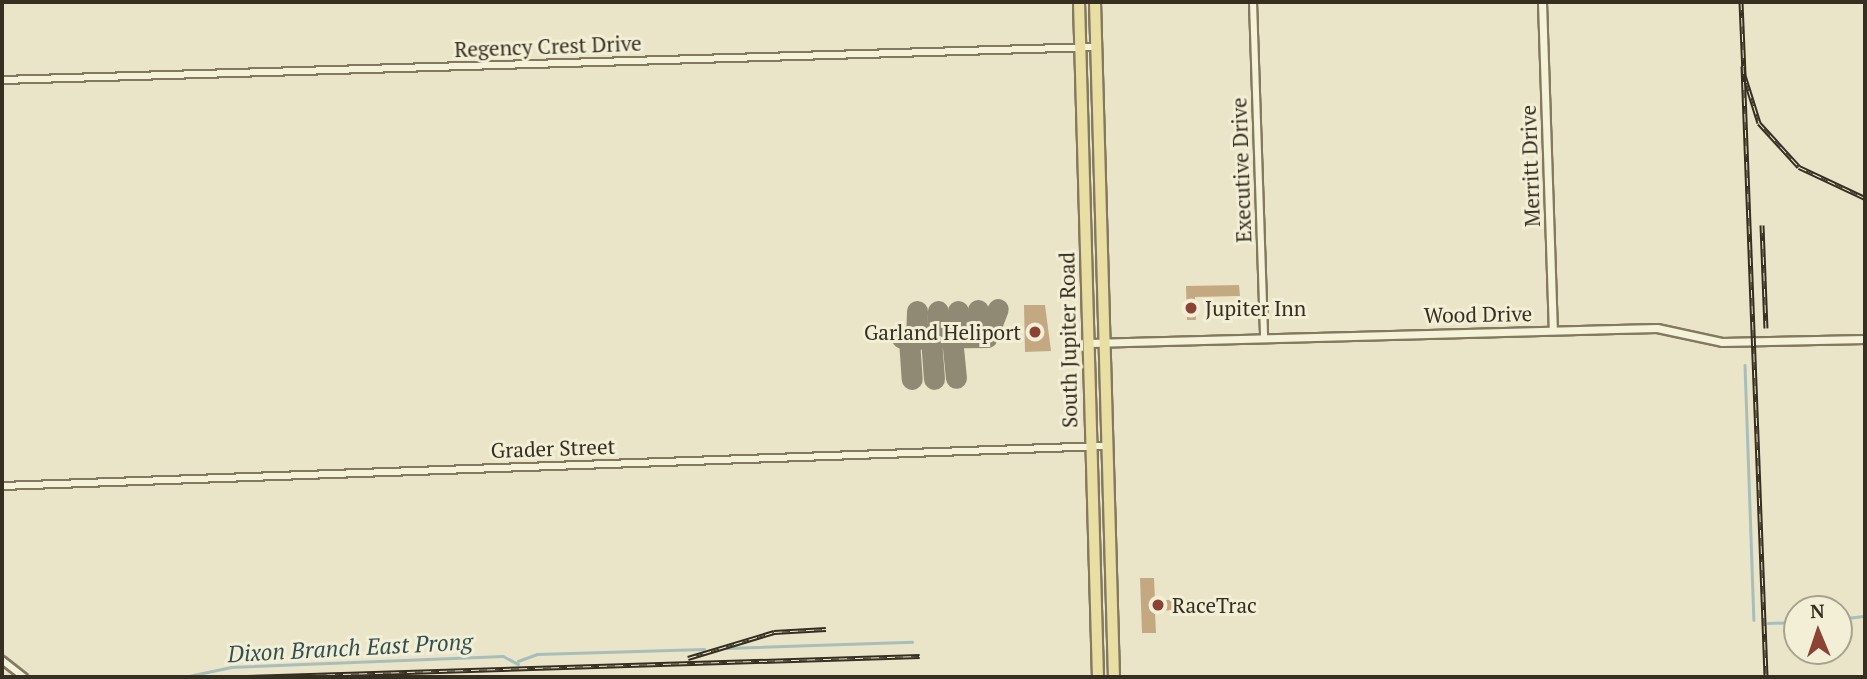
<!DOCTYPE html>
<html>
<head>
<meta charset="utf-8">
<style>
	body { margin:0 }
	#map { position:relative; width:1867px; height:679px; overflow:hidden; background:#eae5c8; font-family:"PT Serif",serif }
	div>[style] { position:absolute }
	.stream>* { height:2.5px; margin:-1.25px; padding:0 1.25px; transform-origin:1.25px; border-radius:1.25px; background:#a8bebb }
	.taxiway>* { height:21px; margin:-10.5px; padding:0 10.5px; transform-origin:10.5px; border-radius:10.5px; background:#908a74 }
	.building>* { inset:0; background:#c4a881 }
	.roads { filter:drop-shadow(2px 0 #84795f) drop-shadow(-2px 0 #84795f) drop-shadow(0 2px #84795f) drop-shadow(0 -2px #84795f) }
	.minor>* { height:6px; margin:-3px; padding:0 3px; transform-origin:3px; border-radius:3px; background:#f5f2da }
	.tertiary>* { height:7px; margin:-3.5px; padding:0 3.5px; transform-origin:3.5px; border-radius:3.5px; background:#f5f2da }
	.primary>* { height:10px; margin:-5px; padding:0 5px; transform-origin:5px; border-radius:5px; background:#e9dfa4 }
	.rail>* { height:5px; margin-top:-2.5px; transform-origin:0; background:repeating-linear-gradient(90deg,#f2efd6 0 8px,#362e21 0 16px); box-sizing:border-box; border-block:2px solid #362e21 }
	.dots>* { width:19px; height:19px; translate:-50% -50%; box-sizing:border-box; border:4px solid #f2efd6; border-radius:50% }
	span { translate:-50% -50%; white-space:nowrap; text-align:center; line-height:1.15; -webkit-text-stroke:6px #f2efd6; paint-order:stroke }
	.street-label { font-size:21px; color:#362e21 }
	.poi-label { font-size:21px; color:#362e21 }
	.left { translate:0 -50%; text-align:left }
	.right { translate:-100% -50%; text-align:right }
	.water-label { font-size:23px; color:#325054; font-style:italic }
	.frame { position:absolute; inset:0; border:4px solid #362e21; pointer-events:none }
	.north { position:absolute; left:1783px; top:595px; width:70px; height:70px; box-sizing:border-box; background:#f2efd6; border:2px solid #a7a28e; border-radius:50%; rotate:358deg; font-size:19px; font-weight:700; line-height:28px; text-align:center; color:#362e21 }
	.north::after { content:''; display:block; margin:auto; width:24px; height:32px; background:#8c4335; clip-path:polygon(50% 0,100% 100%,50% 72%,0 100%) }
</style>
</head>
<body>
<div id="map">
	<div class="stream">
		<div style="left:1745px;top:365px;width:255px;rotate:88deg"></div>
		<div style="left:1839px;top:619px;width:26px;rotate:-7deg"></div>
		<div style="left:1768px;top:623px;width:29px;rotate:-2deg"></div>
		<div style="left:727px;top:648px;width:185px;rotate:-1.9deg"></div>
		<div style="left:518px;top:661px;width:20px;rotate:-20deg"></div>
		<div style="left:537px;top:654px;width:167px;rotate:-1.7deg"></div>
		<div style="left:184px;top:677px;width:48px;rotate:-12deg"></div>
		<div style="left:231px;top:667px;width:272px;rotate:-2.3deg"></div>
		<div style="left:503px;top:656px;width:17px;rotate:28deg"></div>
	</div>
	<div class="taxiway">
		<div style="left:977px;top:337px;width:27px;rotate:-88deg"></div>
		<div style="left:902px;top:338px;width:85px;rotate:-0.7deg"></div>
		<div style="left:987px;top:337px;width:30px;rotate:-69deg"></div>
		<div style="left:952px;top:338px;width:40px;rotate:84.3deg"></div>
		<div style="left:957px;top:338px;width:27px;rotate:-88deg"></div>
		<div style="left:931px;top:339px;width:40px;rotate:85.7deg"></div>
		<div style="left:936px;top:339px;width:28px;rotate:-86deg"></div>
		<div style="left:909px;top:340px;width:39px;rotate:86deg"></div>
		<div style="left:916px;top:340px;width:29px;rotate:-88deg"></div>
	</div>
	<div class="building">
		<div style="clip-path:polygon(1239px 285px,1240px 296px,1195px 297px,1196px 320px,1187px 320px,1186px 286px)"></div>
		<div style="clip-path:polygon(1024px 305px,1045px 305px,1051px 351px,1025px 352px)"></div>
		<div style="clip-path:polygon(1140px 578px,1154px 578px,1155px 600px,1176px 600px,1176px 610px,1155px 611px,1156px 633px,1142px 633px)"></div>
	</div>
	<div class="roads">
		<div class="minor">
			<div style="left:1253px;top:2px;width:336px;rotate:88.1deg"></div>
			<div style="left:2px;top:80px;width:1094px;rotate:-1.73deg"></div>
			<div style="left:2px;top:486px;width:1104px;rotate:-2.08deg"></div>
			<div style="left:2px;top:660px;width:28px;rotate:38deg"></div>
		</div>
		<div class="tertiary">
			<div style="left:1542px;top:2px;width:328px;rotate:88.1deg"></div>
			<div style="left:1090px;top:343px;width:567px;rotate:-1.52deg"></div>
			<div style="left:1657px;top:328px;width:66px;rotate:12.2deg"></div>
			<div style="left:1722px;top:342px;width:143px;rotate:-1.2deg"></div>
		</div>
		<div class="primary">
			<div style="left:1079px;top:2px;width:675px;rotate:88.39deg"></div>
			<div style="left:1095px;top:2px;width:675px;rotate:88.39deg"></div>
		</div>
	</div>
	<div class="rail">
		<div style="left:1741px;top:2px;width:73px;rotate:87.6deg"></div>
		<div style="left:1744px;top:75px;width:50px;rotate:72.6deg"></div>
		<div style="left:1759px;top:123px;width:59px;rotate:47.7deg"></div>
		<div style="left:1799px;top:167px;width:73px;rotate:25.2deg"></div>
		<div style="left:1743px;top:66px;width:611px;rotate:87.84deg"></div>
		<div style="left:1762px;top:225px;width:103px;rotate:87.8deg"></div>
		<div style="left:688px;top:658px;width:90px;rotate:-16.8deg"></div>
		<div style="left:774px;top:632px;width:52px;rotate:-3.3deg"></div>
		<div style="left:247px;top:677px;width:673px;rotate:-1.79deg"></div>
	</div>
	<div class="dots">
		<div style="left:1191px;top:308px;background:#8c4335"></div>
		<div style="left:1035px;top:332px;background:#8c4335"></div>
		<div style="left:1158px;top:605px;background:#8c4335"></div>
	</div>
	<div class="street-label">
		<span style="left:548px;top:46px;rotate:-2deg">Regency Crest Drive</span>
		<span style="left:1530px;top:166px;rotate:-92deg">Merritt Drive</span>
		<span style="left:1241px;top:170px;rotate:-92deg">Executive Drive</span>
		<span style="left:1478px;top:314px;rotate:-1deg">Wood Drive</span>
		<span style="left:1068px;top:340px;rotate:-91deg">South Jupiter Road</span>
		<span style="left:553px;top:448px;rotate:-2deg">Grader Street</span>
	</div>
	<div class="poi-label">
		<span class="left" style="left:1205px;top:308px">Jupiter Inn</span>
		<span class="right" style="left:1021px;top:332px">Garland Heliport</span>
		<span class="left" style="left:1172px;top:605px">RaceTrac</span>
	</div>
	<div class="water-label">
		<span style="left:350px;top:648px;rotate:-3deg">Dixon Branch East Prong</span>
	</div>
	<div class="frame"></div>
	<div class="north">N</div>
</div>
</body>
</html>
